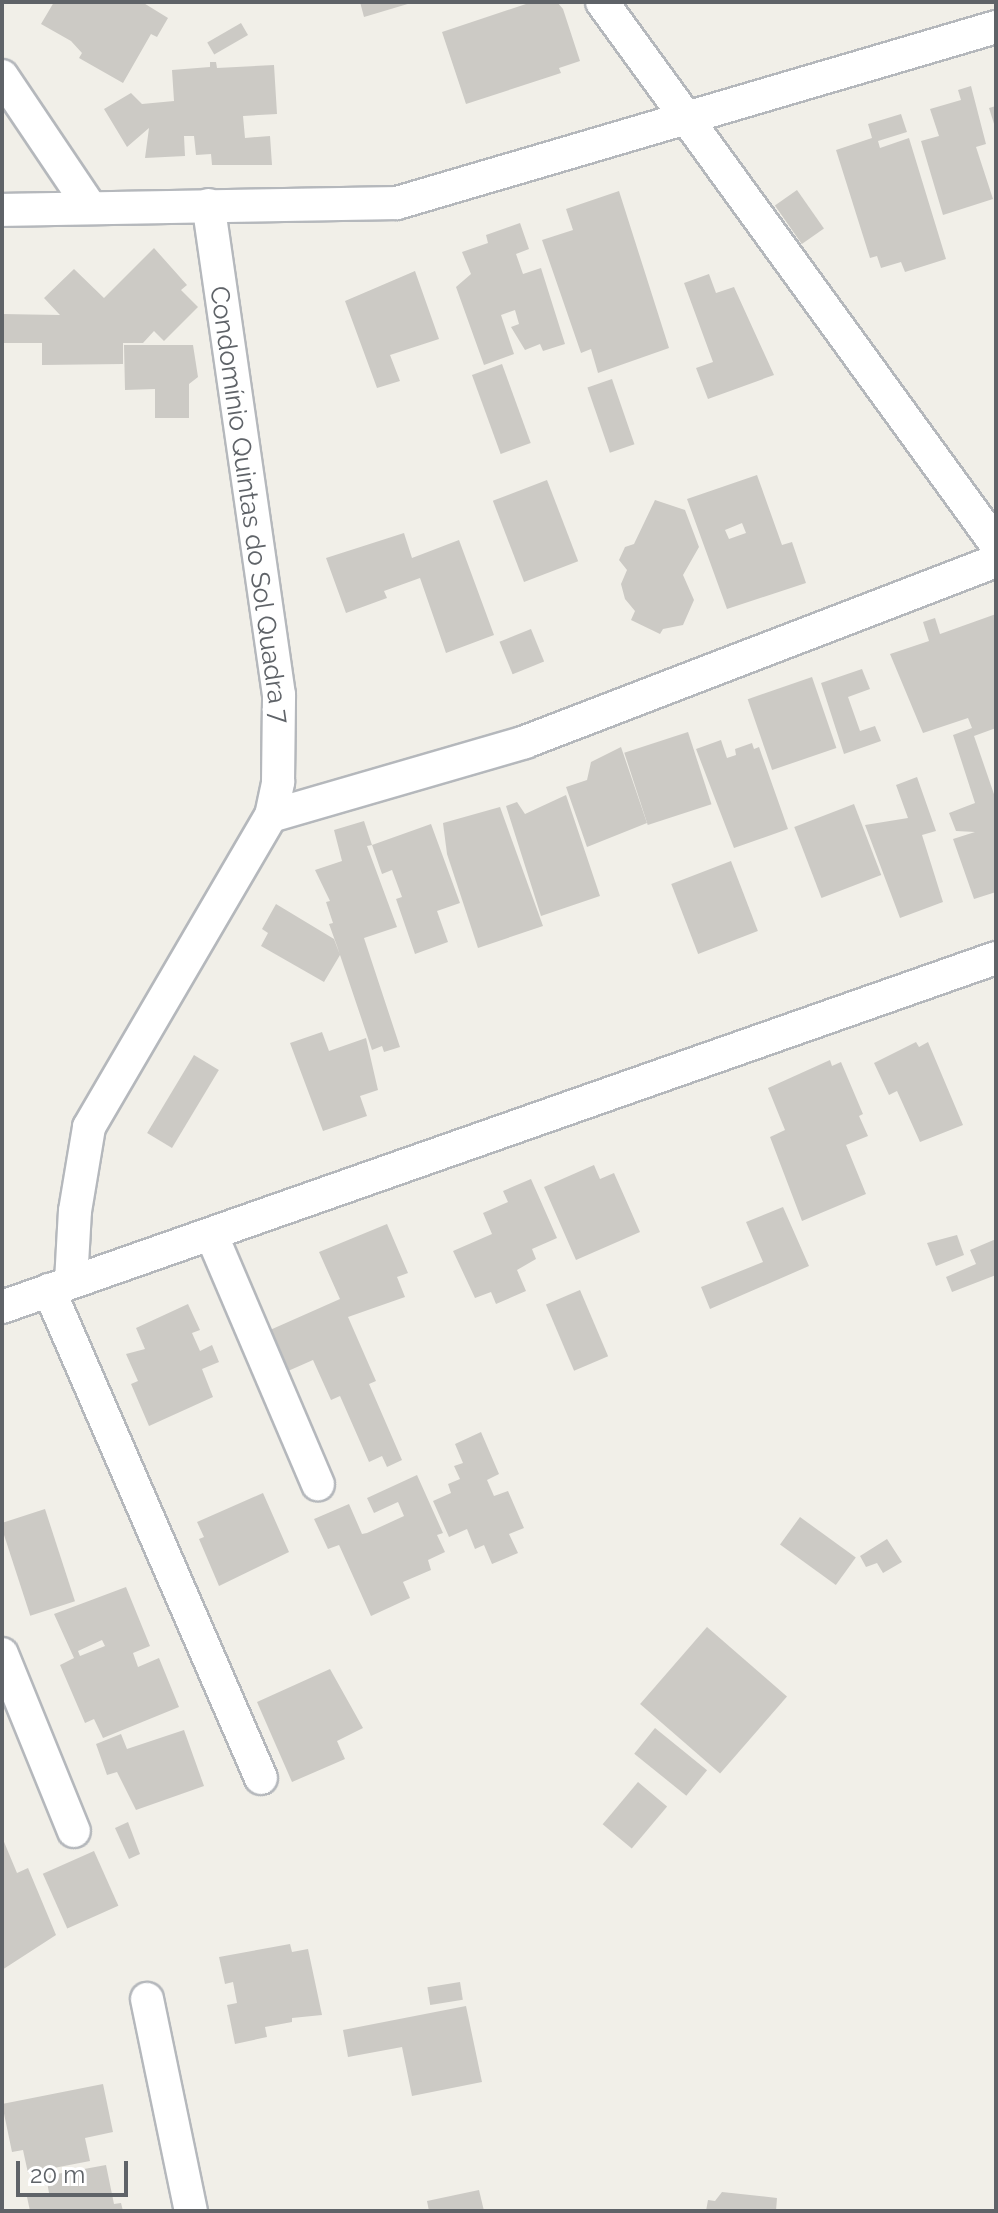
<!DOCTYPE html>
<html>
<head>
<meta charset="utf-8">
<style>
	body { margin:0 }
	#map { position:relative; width:998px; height:2213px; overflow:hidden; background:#f1efe8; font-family:Raleway,sans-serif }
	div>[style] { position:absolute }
	.building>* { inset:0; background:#cccac5; transform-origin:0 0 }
	.roads { filter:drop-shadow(2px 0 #b5b8bc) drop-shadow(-2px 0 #b5b8bc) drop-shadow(0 2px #b5b8bc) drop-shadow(0 -2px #b5b8bc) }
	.street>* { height:32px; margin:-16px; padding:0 16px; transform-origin:16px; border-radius:16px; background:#fff }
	span { translate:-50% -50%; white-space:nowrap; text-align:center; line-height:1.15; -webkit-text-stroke:7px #fff; paint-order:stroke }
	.street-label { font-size:26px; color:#5f6368 }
	.frame { position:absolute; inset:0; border:4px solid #5f6368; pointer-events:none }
	.scale { position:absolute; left:16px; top:2161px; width:112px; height:36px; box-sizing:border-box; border:4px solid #5f6368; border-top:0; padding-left:10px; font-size:24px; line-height:28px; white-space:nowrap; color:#5f6368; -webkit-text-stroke:6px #fff; paint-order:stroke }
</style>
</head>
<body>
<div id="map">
	<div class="building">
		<div style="clip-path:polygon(54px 2px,142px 2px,168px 18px,157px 37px,151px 34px,123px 83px,79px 58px,82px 53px,71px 41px,41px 24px)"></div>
		<div style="clip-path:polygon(360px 2px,410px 2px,411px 3px,364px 17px)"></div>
		<div style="clip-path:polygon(532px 2px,557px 2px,563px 9px,580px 61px,559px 68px,561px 73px,466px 104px,442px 32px)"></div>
		<div style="left:241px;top:23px;width:14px;height:39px;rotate:60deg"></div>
		<div style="clip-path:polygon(210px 62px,216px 62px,217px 68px,274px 65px,277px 114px,243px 116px,245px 138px,270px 136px,272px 165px,212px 165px,211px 154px,196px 155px,194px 136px,184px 136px,185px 156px,145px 158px,149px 128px,127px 147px,104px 109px,131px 93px,142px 104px,174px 101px,172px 70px,210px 67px)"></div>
		<div style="clip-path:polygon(971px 86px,986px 144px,976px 147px,993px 199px,943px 215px,921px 141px,939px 136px,930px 109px,961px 100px,958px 90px)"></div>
		<div style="clip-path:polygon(996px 106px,996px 127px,995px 127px,989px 108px)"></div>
		<div style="clip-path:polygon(901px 114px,907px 132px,878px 141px,880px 148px,909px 138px,946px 259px,905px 272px,901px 262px,881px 268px,877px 256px,870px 258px,836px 150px,872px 138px,868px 124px)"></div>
		<div style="left:797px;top:190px;width:47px;height:27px;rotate:55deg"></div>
		<div style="clip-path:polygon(619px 191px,669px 348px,598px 373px,591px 349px,581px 353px,542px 240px,573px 230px,566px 209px)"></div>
		<div style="clip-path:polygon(520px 223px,529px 249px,516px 254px,523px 274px,541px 268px,565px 344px,543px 351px,540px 344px,525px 350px,511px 327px,519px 324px,515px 310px,501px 315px,514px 354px,484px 365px,456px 287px,471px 274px,462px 252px,488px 243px,486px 235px)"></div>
		<div style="clip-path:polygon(154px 248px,187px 285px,181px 290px,198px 307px,164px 341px,154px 331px,143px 343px,123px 343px,123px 364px,42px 365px,42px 343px,2px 343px,2px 314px,60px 315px,44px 298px,74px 269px,104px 298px)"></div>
		<div style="clip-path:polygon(415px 271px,439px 339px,390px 355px,400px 381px,377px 388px,345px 301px)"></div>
		<div style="clip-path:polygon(709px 274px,716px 293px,734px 287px,774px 375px,708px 399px,696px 368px,713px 362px,684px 283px)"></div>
		<div style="clip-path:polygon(124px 345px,193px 345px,198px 377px,189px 384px,189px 418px,155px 418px,155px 389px,125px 390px)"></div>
		<div style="left:502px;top:364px;width:84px;height:32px;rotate:70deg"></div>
		<div style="left:612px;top:379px;width:69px;height:26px;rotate:71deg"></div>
		<div style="clip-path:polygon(evenodd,757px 475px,782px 545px,792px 542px,806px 583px,727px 609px,687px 499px,757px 475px,742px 523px,746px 533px,729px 539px,725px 530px,742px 523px)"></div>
		<div style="left:547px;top:480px;width:87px;height:58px;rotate:69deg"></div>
		<div style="clip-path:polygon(655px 500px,685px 510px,699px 547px,683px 575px,694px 600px,683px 625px,663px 629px,660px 634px,631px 620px,635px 611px,625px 599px,621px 584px,627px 570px,619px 560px,625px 547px,634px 544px)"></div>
		<div style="clip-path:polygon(404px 533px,412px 558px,459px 540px,494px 635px,446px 653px,420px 578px,384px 591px,387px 598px,346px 613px,326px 558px)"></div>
		<div style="clip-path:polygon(996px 614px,996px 728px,974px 736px,996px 800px,996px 892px,974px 899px,953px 839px,975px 832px,956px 831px,949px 813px,975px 803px,953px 735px,972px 728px,968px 718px,923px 733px,890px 654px,929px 641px,923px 622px,935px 618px,940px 634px)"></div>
		<div style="left:531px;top:629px;width:35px;height:34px;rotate:68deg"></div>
		<div style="clip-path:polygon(862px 669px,870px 689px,848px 697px,860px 731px,875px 726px,881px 741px,844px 754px,821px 683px)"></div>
		<div style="left:812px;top:677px;width:75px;height:68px;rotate:71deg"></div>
		<div style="left:688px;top:732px;width:76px;height:67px;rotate:72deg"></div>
		<div style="clip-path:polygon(721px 740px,727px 758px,736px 755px,735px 749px,752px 743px,754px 749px,759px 747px,788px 829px,734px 848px,696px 749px)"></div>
		<div style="clip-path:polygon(621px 747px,647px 823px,587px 847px,566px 787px,587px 780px,591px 762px)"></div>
		<div style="clip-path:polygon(917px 777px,936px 831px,922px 835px,943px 902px,900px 918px,865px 825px,908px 818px,896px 785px)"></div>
		<div style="clip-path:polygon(566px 795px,600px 896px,541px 916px,506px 806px,517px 802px,525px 814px)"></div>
		<div style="left:854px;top:804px;width:76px;height:64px;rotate:69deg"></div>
		<div style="clip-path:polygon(500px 807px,543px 926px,478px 948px,447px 854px,443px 823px)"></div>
		<div style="clip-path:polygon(364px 821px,372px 845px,431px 824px,460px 903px,437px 911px,448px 942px,415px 954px,396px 899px,402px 897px,392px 870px,382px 874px,372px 845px,367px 846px,397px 927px,364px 938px,400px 1047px,384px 1052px,382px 1046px,372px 1050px,340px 955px,324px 982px,261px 946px,268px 933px,262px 929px,276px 904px,334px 939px,340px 955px,337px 946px,329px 924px,333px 923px,326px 902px,330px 901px,315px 870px,342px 861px,334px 830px)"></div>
		<div style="left:731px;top:861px;width:75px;height:64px;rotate:69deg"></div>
		<div style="clip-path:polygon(322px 1032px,329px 1051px,366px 1038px,378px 1090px,360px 1096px,367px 1116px,323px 1131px,290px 1043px)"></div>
		<div style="clip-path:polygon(916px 1042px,919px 1047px,928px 1042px,963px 1125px,920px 1142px,897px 1091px,889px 1095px,874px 1063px)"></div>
		<div style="left:194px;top:1055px;width:29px;height:91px;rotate:31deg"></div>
		<div style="clip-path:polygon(830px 1060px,832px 1066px,841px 1062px,863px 1114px,859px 1116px,868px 1136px,846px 1145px,866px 1194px,802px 1221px,770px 1137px,785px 1130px,768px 1088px)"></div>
		<div style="clip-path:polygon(594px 1165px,600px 1179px,614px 1173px,640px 1232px,576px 1260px,544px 1187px)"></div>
		<div style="clip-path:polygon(531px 1179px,557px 1238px,532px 1249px,536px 1259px,517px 1270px,526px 1291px,496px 1304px,491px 1292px,475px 1298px,453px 1251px,492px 1234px,483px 1213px,508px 1202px,503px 1191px)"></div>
		<div style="clip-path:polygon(783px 1207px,809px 1266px,710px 1309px,701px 1287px,763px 1262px,746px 1222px)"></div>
		<div style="clip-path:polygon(387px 1224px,408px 1273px,397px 1277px,405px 1297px,348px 1317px,376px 1381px,369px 1384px,402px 1460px,387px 1467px,382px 1456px,369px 1462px,340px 1396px,331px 1400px,313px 1360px,288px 1371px,270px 1330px,340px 1299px,319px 1252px)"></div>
		<div style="clip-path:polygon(957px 1235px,964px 1255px,936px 1266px,927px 1243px)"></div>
		<div style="clip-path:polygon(996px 1239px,996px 1275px,952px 1292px,946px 1277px,976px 1264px,970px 1250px)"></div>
		<div style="left:580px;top:1290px;width:72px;height:37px;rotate:67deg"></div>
		<div style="clip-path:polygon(188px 1304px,200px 1330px,192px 1333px,200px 1351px,212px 1345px,219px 1362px,202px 1369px,213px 1397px,149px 1426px,131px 1384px,138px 1381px,126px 1354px,145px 1349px,136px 1328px)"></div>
		<div style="clip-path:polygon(481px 1432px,499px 1474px,487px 1480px,494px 1496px,508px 1491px,524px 1528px,509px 1534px,518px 1553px,492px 1564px,484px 1545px,475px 1549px,467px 1529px,449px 1537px,433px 1501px,451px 1493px,448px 1484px,460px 1479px,454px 1466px,463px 1463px,455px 1444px)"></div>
		<div style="clip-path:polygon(417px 1475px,443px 1533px,437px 1535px,445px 1552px,428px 1560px,431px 1570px,403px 1582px,410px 1598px,371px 1616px,339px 1545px,328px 1549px,314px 1519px,349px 1504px,362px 1534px,367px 1533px,404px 1516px,398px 1502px,374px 1513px,367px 1498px)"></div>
		<div style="clip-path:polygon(263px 1493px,289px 1552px,219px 1586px,199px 1539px,204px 1537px,197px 1522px)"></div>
		<div style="left:45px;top:1509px;width:97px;height:47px;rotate:72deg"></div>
		<div style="left:800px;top:1517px;width:69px;height:34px;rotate:36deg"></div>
		<div style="clip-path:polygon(887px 1539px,902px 1562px,883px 1573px,877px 1563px,866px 1567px,860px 1556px)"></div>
		<div style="clip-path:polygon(evenodd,126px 1587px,150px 1646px,133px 1653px,138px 1667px,159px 1658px,179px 1707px,103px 1738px,94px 1719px,85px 1723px,60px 1665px,74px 1658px,54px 1614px,126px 1587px,102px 1640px,105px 1646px,80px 1656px,78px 1651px,102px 1640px)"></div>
		<div style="left:707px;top:1627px;width:106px;height:102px;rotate:41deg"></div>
		<div style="clip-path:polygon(330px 1669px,363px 1728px,337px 1741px,345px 1759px,292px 1782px,257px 1702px)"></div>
		<div style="left:655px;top:1728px;width:67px;height:33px;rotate:39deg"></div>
		<div style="clip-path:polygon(184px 1730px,204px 1786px,136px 1810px,117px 1772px,107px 1775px,96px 1744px,121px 1734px,127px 1749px)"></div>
		<div style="left:638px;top:1782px;width:38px;height:55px;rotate:40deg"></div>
		<div style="clip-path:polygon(128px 1822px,140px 1854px,129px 1859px,115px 1828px)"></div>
		<div style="clip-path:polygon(2px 1837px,17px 1873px,28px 1868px,56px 1935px,2px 1970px)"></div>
		<div style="left:94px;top:1851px;width:60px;height:56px;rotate:66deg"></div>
		<div style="clip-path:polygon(290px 1944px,292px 1952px,308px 1949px,322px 2015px,292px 2018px,292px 2022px,265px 2027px,267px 2037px,235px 2044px,227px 2005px,237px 2003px,233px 1982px,225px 1984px,219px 1957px)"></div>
		<div style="left:460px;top:1982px;width:18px;height:33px;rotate:81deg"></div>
		<div style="clip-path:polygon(466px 2006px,482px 2082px,412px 2096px,402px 2047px,348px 2057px,343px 2030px)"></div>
		<div style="clip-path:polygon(103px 2084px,113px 2132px,85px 2138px,90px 2161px,28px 2173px,23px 2150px,12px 2152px,2px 2104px)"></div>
		<div style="clip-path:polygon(106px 2165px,114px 2204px,121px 2203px,123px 2211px,30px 2211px,27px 2197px,49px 2193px,46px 2176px)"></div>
		<div style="clip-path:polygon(479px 2190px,484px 2211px,429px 2211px,427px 2201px)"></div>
		<div style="clip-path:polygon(722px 2192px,777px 2198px,776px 2211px,706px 2211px,708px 2200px,715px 2201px)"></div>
	</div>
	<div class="roads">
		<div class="street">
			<div style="left:602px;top:2px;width:670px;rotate:53.99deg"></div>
			<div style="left:2px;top:76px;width:158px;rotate:56.1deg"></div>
			<div style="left:2px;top:210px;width:395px;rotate:-1deg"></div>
			<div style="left:397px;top:203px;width:624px;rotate:-16.37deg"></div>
			<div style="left:271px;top:816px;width:265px;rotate:-16.2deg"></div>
			<div style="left:525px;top:742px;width:505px;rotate:-21.02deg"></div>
			<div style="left:212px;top:1236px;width:270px;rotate:66.9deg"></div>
			<div style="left:71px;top:1282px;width:71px;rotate:-86.8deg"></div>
			<div style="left:75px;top:1211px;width:85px;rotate:-80.5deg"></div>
			<div style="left:89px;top:1127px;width:360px;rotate:-59.7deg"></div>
			<div style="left:271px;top:816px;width:35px;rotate:-78deg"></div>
			<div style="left:278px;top:782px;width:87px;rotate:-89.3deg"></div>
			<div style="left:279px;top:695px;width:495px;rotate:-98.2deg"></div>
			<div style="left:49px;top:1290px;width:532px;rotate:66.52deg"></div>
			<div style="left:2px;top:1307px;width:1053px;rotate:-19.35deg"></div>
			<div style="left:2px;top:1654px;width:191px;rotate:67.9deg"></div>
			<div style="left:147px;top:1999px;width:217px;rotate:78.3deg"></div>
		</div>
	</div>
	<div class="street-label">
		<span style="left:249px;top:505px;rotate:82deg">Condomínio Quintas do Sol Quadra 7</span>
	</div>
	<div class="frame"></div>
	<div class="scale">20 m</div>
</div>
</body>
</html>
